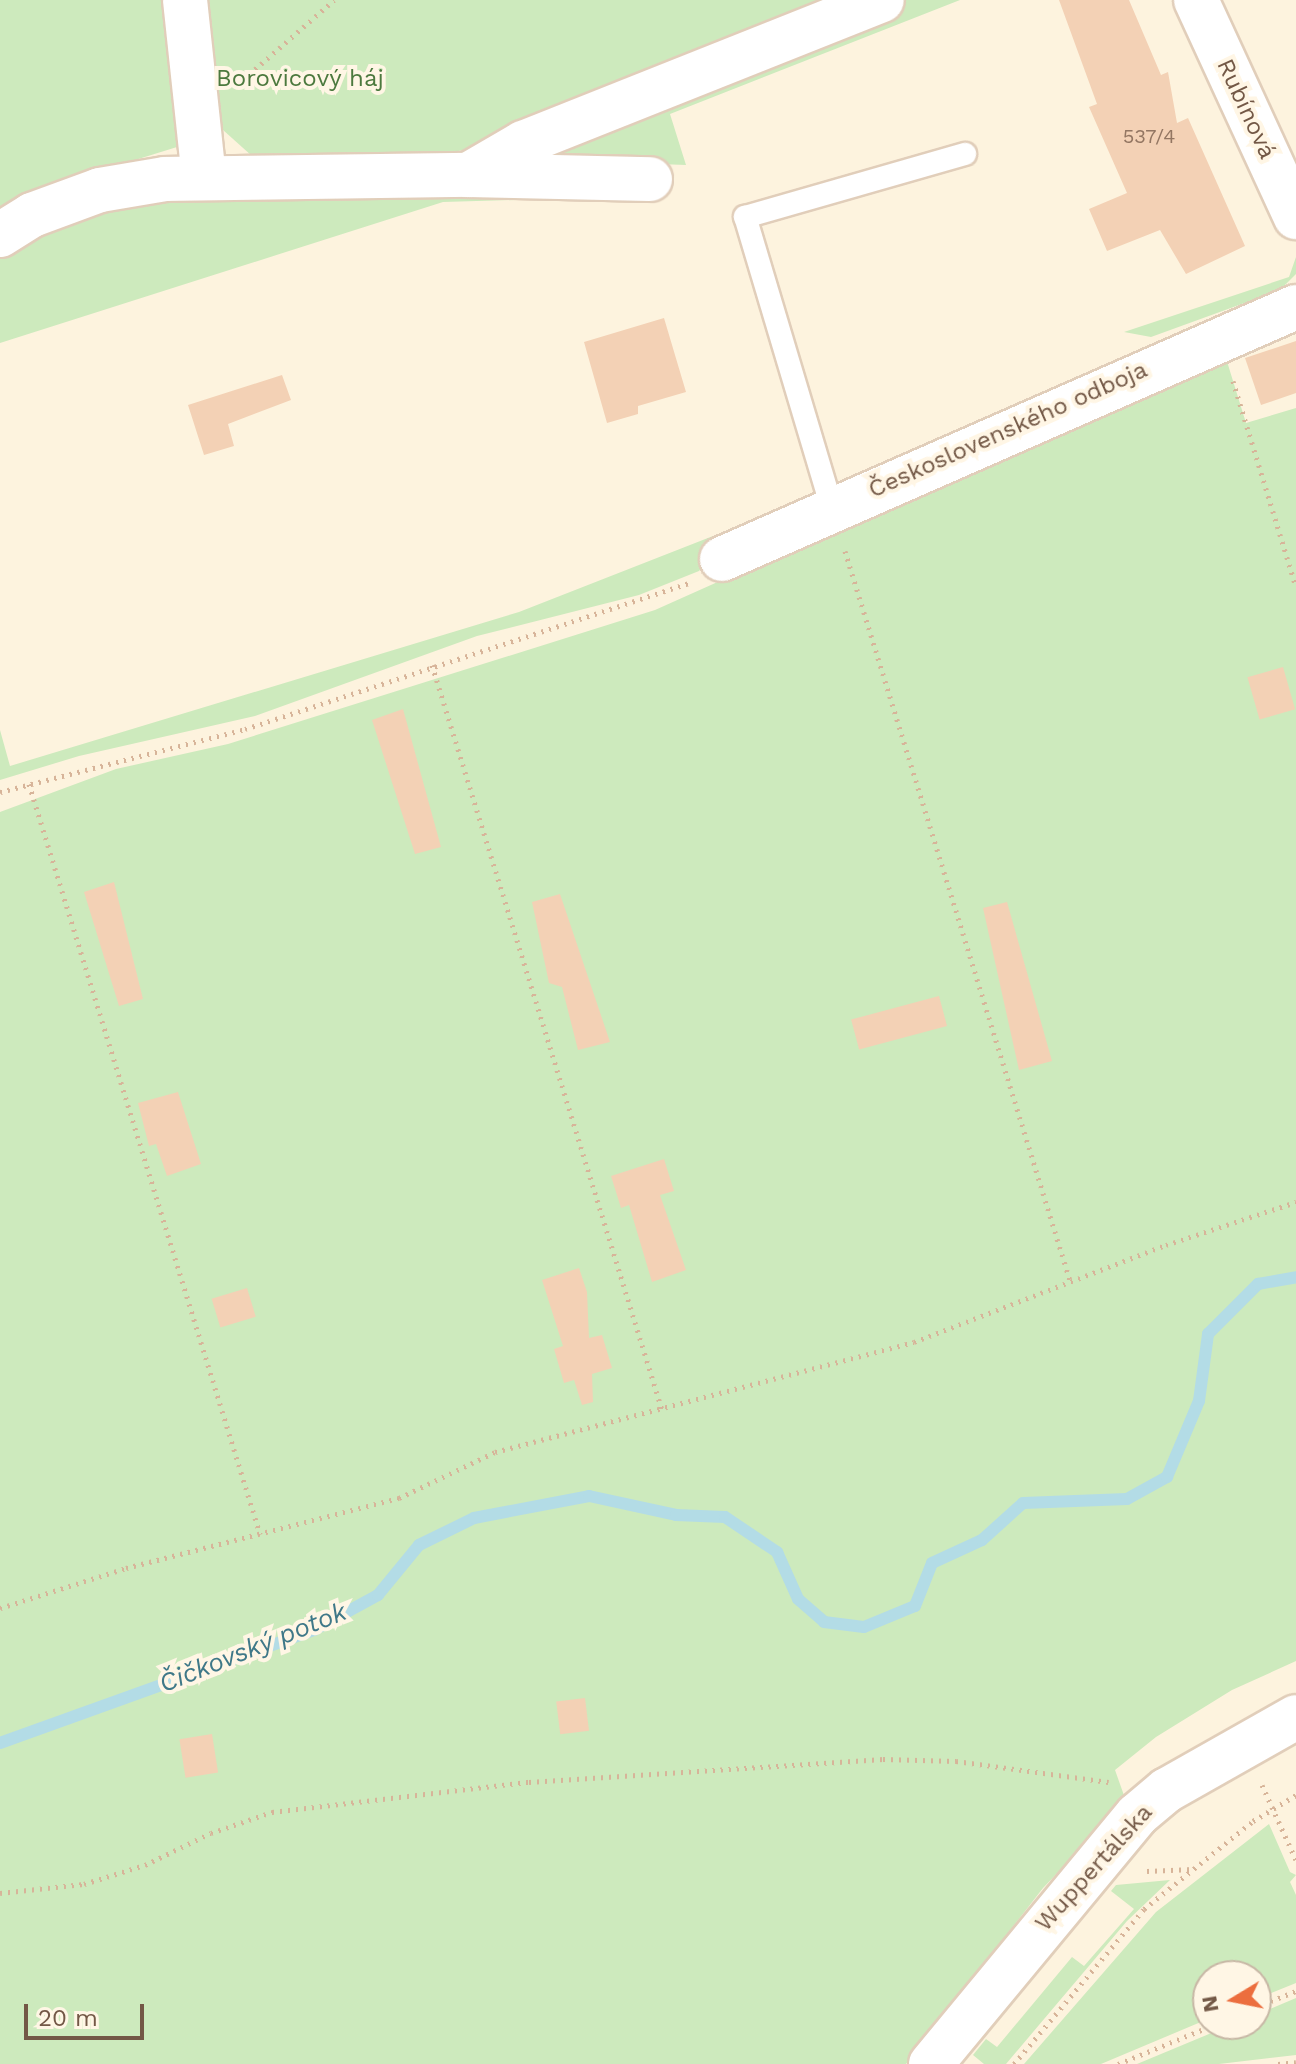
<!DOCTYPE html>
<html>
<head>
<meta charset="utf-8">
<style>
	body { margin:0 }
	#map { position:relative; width:1296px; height:2064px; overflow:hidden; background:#fdf3de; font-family:"Work Sans",sans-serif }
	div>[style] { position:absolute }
	.green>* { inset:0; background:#cdeabd }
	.stream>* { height:12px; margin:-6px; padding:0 6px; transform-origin:6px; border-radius:6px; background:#b3dce6 }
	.building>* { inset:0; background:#f3d1b5; transform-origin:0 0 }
	.path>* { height:5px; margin-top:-2.5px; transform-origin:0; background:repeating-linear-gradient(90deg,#d7b499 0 2px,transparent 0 8px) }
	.roads { filter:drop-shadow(2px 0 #e1ceba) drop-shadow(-2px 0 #e1ceba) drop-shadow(0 2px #e1ceba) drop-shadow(0 -2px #e1ceba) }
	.lane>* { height:22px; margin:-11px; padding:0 11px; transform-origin:11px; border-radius:11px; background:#fff }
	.street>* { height:44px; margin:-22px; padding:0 22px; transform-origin:22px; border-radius:22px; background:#fff }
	span { translate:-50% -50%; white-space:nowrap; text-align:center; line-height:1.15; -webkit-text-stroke:8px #fff6e5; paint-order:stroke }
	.number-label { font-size:20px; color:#937662 }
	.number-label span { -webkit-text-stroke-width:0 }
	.park-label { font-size:24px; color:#4c793e }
	.street-label { font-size:24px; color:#735846 }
	.water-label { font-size:26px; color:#3f7888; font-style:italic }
	.north { position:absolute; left:1192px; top:1960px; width:80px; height:80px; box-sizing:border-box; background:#fff6e5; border:2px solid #c7b7a5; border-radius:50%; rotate:260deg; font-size:22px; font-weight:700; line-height:32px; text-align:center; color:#735846 }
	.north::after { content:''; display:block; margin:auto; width:28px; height:36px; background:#ec6e3e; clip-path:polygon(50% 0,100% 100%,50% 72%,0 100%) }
	.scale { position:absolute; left:24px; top:2004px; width:120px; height:36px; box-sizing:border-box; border:4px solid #735846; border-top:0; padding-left:10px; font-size:24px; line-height:28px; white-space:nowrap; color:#735846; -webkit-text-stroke:6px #fff6e5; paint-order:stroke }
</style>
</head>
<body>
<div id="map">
	<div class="green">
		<div style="clip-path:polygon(0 0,167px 0,182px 121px,177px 147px,90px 174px,0 213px)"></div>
		<div style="clip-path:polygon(203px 0,850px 0,470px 149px,441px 154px,252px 156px,223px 130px)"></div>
		<div style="clip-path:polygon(901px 0,960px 0,670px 114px,686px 165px,526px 159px)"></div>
		<div style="clip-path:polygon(148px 196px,654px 196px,443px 202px,0 343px,0 257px,54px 220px)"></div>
		<div style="clip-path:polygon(1296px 257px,1296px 274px,1280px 290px,1151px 337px,1124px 332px,1289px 277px)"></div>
		<div style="clip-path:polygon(1225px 355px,1246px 423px,1296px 408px,1296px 1661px,1232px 1690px,1156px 1737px,1115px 1770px,1126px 1801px,1043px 1888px,906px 2064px,0 2064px,0 812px,116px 769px,228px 744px,655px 610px)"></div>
		<div style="clip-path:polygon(713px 536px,703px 550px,705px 564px,699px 571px,639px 595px,477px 636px,255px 716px,79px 756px,0 780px,0 730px,10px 766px,519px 612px)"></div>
		<div style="clip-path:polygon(1269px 1824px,1290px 1872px,1296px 1875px,1290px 1882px,1296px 1895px,1296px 1983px,1256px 1999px,1256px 1976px,1208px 1976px,1208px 2019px,1101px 2064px,1024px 2064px,1156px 1912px)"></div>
		<div style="clip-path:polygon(1170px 1880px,1127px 1921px,1006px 2064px,984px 2064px,973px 2055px,986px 2039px,997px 2047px,1072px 1957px,1084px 1966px,1134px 1909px,1111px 1891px,1116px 1885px)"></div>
		<div style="clip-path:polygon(1296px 1998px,1296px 2055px,1219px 2064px,1137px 2064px,1233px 2024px,1256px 2024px,1256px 2015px)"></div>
	</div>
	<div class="stream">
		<div style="left:0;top:1743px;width:334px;rotate:-19.8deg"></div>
		<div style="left:314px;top:1630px;width:73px;rotate:-28.7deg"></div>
		<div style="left:378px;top:1595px;width:65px;rotate:-50.6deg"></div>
		<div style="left:419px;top:1545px;width:61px;rotate:-26.1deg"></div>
		<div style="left:474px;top:1518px;width:117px;rotate:-10.8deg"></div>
		<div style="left:589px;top:1496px;width:89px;rotate:12.3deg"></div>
		<div style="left:676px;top:1515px;width:49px;rotate:2.3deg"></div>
		<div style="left:725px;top:1517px;width:63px;rotate:33.9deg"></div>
		<div style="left:777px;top:1552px;width:51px;rotate:65.9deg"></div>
		<div style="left:798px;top:1599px;width:35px;rotate:41deg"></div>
		<div style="left:824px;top:1622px;width:40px;rotate:7.1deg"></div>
		<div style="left:864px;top:1627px;width:55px;rotate:-22.4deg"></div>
		<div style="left:915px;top:1606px;width:46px;rotate:-68.4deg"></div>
		<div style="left:932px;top:1563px;width:55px;rotate:-24.7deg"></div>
		<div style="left:982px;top:1540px;width:55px;rotate:-42.1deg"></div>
		<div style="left:1023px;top:1503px;width:104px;rotate:-2.2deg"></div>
		<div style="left:1127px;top:1499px;width:46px;rotate:-28.8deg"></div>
		<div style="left:1167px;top:1477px;width:82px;rotate:-67.2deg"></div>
		<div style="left:1199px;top:1401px;width:68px;rotate:-82.3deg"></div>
		<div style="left:1208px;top:1334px;width:71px;rotate:-45deg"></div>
		<div style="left:1258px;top:1284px;width:39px;rotate:-10deg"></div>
	</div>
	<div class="building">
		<div style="clip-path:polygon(1059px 0,1129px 0,1161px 75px,1168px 72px,1177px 123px,1188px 118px,1245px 246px,1186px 274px,1160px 230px,1107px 251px,1089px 209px,1127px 193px,1089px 107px,1097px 104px)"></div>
		<div style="clip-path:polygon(664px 318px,686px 392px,638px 406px,638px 414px,607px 423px,584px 342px)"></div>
		<div style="clip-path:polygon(1296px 341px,1296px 393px,1261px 405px,1245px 358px)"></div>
		<div style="clip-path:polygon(282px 375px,291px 400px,228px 424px,234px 446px,204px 455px,188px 405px)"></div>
		<div style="left:1283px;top:667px;width:44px;height:37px;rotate:74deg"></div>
		<div style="clip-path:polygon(403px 709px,441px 847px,415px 854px,372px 720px)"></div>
		<div style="clip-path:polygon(114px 882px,143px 999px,119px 1006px,84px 892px)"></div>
		<div style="clip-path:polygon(560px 894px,610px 1042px,578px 1050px,562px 987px,549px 983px,532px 902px)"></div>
		<div style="clip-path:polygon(1007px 902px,1052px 1061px,1019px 1070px,983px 908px)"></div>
		<div style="left:939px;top:996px;width:31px;height:91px;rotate:75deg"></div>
		<div style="clip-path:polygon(178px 1092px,201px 1164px,167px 1176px,156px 1144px,149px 1146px,138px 1103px)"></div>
		<div style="clip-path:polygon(664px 1159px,674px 1191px,660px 1195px,686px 1270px,652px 1282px,629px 1205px,621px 1208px,611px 1176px)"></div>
		<div style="clip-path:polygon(579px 1268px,587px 1292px,589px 1338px,602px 1335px,612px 1368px,592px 1374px,593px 1402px,582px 1405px,574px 1380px,564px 1383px,554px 1349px,563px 1346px,542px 1280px)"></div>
		<div style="left:247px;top:1288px;width:30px;height:37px;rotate:73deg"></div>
		<div style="left:585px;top:1698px;width:33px;height:29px;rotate:83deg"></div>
		<div style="left:212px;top:1734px;width:39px;height:33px;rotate:81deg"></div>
	</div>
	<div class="path">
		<div style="left:237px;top:85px;width:129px;rotate:-41.2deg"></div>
		<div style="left:1233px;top:381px;width:215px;rotate:73deg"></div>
		<div style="left:845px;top:551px;width:767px;rotate:72.86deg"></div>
		<div style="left:432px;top:665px;width:780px;rotate:72.84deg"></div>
		<div style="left:29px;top:784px;width:785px;rotate:72.88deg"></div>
		<div style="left:0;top:792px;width:253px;rotate:-14.4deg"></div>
		<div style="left:245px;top:729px;width:467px;rotate:-18.2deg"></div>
		<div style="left:0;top:1608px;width:132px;rotate:-17.6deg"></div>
		<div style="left:126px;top:1568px;width:282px;rotate:-14.4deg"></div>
		<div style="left:399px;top:1498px;width:106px;rotate:-25.6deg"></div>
		<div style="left:495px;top:1452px;width:433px;rotate:-14.7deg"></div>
		<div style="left:914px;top:1342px;width:270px;rotate:-21.1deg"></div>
		<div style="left:1166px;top:1245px;width:137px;rotate:-18.3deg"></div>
		<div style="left:1262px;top:1785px;width:82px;rotate:65.6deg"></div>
		<div style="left:1147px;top:1871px;width:46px;rotate:-2.5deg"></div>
		<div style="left:0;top:1893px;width:84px;rotate:-6.1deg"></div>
		<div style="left:84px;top:1884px;width:64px;rotate:-17.3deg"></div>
		<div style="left:145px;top:1865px;width:73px;rotate:-25.9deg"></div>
		<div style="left:211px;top:1833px;width:65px;rotate:-19deg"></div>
		<div style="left:272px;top:1812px;width:259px;rotate:-6.7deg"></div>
		<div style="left:529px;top:1782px;width:355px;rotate:-3.7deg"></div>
		<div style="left:883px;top:1759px;width:73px;rotate:1.6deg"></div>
		<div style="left:956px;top:1761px;width:154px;rotate:7.8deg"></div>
		<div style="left:1256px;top:2007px;width:43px;rotate:-21.8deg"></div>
		<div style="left:1014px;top:2064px;width:202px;rotate:-50deg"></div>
		<div style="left:1144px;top:1909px;width:140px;rotate:-38.9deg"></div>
		<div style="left:1253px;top:1821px;width:50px;rotate:-31.2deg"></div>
		<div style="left:1118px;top:2064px;width:106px;rotate:-22.2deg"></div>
		<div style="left:1278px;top:2064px;width:18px;rotate:-6deg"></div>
	</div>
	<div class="roads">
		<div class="lane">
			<div style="left:832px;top:508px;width:304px;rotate:-106.6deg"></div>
			<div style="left:745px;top:217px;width:229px;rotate:-16deg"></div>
		</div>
		<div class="street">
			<div style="left:185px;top:0;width:178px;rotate:83.9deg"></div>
			<div style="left:1196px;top:0;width:239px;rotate:65.3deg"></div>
			<div style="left:468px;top:175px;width:182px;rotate:1.3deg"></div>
			<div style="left:0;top:235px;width:38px;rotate:-32deg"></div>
			<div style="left:32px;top:215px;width:72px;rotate:-20.2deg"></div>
			<div style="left:100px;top:190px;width:66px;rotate:-9.6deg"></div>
			<div style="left:165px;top:179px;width:303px;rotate:-0.8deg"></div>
			<div style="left:468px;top:175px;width:64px;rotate:-30.2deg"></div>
			<div style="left:523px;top:143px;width:386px;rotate:-21.7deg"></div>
			<div style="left:722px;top:559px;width:627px;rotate:-23.7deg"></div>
			<div style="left:931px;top:2064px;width:323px;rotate:-50.4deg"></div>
			<div style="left:1137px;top:1815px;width:39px;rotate:-40deg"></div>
			<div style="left:1167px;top:1790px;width:148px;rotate:-29.5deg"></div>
		</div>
	</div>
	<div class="number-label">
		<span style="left:1149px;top:136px">537/4</span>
	</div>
	<div class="park-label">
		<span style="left:300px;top:79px">Borovicový háj</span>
	</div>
	<div class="street-label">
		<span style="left:1246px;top:109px;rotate:65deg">Rubínová</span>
		<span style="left:1008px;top:430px;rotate:-24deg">Československého odboja</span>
		<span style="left:1094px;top:1868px;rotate:-48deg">Wuppertálska</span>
	</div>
	<div class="water-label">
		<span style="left:253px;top:1648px;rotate:-22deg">Čičkovský potok</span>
	</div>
	<div class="north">N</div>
	<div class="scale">20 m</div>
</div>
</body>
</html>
